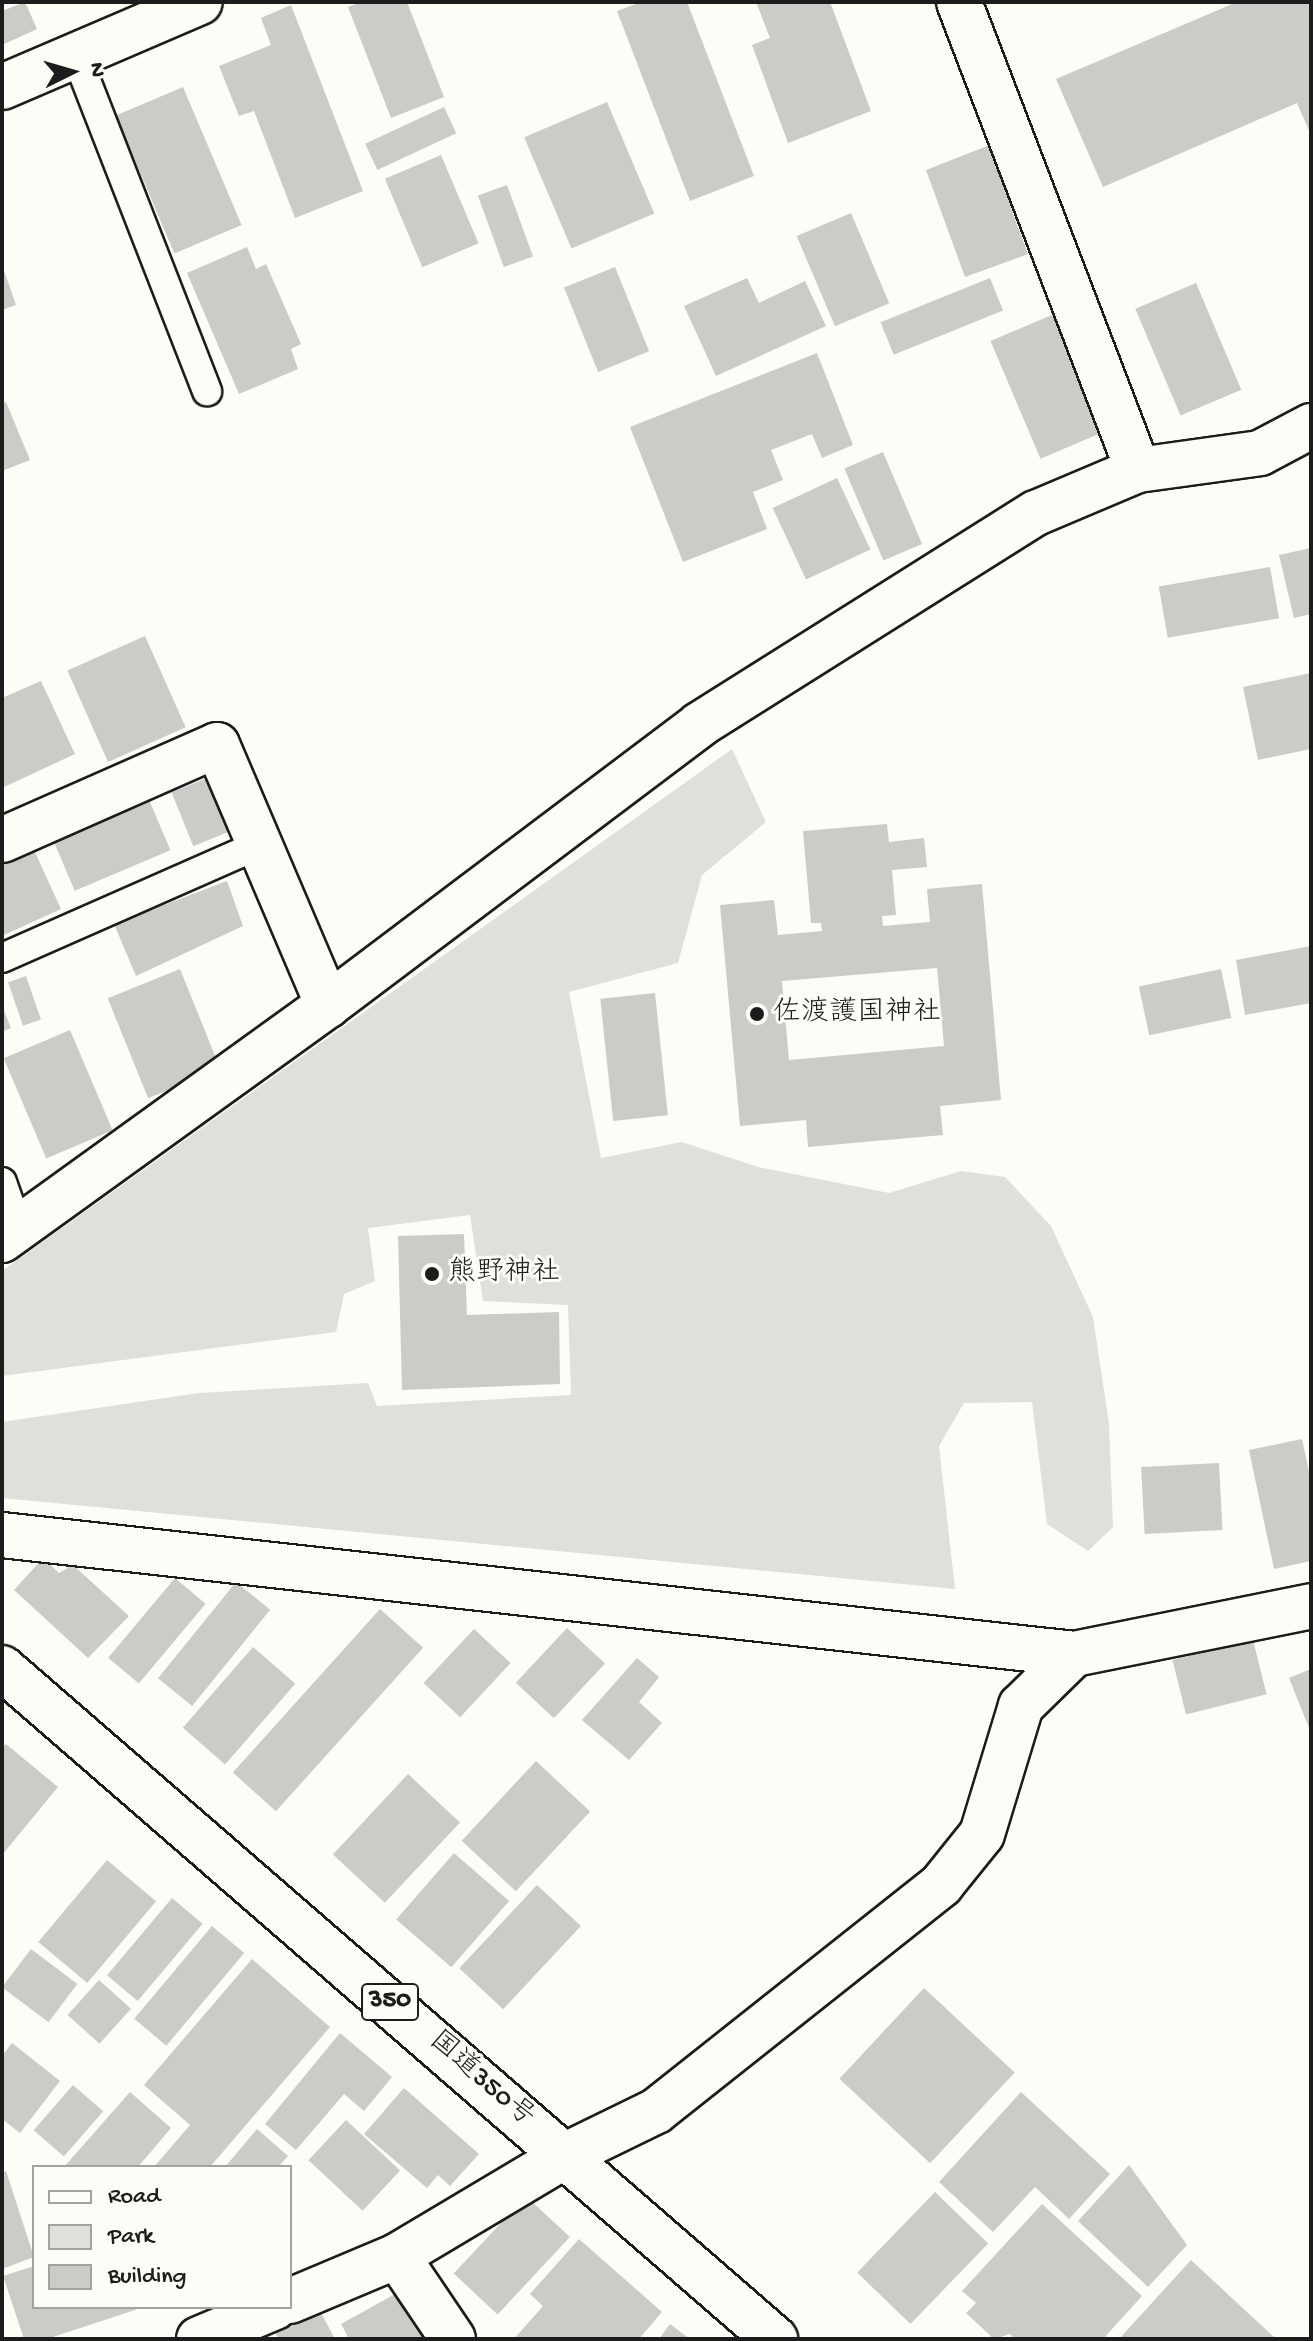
<!DOCTYPE html>
<html>
<head>
<meta charset="utf-8">
<style>
	body { margin:0 }
	#map { position:relative; width:1313px; height:2341px; overflow:hidden; background:#fdfcf7; font-family:"Gochi Hand","Klee One",sans-serif }
	div>[style] { position:absolute }
	.green>* { inset:0; background:#e0dfdb }
	.building>* { inset:0; background:#cccbc8; transform-origin:0 0 }
	.roads { filter:drop-shadow(2px 0 #1c1c1c) drop-shadow(-2px 0 #1c1c1c) drop-shadow(0 2px #1c1c1c) drop-shadow(0 -2px #1c1c1c) }
	.lane>* { height:28px; margin:-14px; padding:0 14px; transform-origin:14px; border-radius:14px; background:#fdfcf7 }
	.street>* { height:44px; margin:-22px; padding:0 22px; transform-origin:22px; border-radius:22px; background:#fdfcf7 }
	.highway>* { height:44px; margin:-22px; padding:0 22px; transform-origin:22px; border-radius:22px; background:#fdfcf7 }
	.dots>* { width:22px; height:22px; translate:-50% -50%; box-sizing:border-box; border:4px solid #fdfcf7; border-radius:50% }
	span { translate:-50% -50%; white-space:nowrap; text-align:center; line-height:1.15; -webkit-text-stroke:6px #fdfcf7; paint-order:stroke }
	.shield-label span { padding:2px 6px; background:#fdfcf7; border:2px solid; border-radius:6px; -webkit-text-stroke-width:0 }
	.shield-label { font-size:26px; color:#1c1c1c; font-weight:700 }
	.poi-label { font-size:28px; color:#1c1c1c }
	.left { translate:0 -50%; text-align:left }
	.street-label { font-size:28px; color:#1c1c1c }
	.frame { position:absolute; inset:0; border:4px solid #1c1c1c; pointer-events:none }
	.legend { position:absolute; left:32px; top:2165px; width:260px; height:144px; box-sizing:border-box; background:#fdfcf7; border:2px solid #a3a29f; margin:0; padding:10px 14px; list-style:none; font-size:24px; color:#1c1c1c }
	.legend li { display:flex; align-items:center; gap:16px; height:40px }
	.legend b { width:40px; border:2px solid #a3a29f }
	.north { position:absolute; left:32px; top:32px; width:80px; height:80px; -webkit-text-stroke:6px #fdfcf7; paint-order:stroke; rotate:85deg; font-size:22px; font-weight:700; line-height:32px; text-align:center; color:#1c1c1c }
	.north::after { content:''; display:block; margin:auto; width:28px; height:36px; background:#1c1c1c; clip-path:polygon(50% 0,100% 100%,50% 72%,0 100%) }
</style>
</head>
<body>
<div id="map">
	<div class="green">
		<div style="clip-path:polygon(732px 749px,766px 822px,702px 875px,678px 963px,569px 992px,601px 1158px,682px 1142px,758px 1167px,889px 1193px,961px 1171px,1005px 1177px,1051px 1226px,1093px 1317px,1109px 1424px,1113px 1527px,1088px 1551px,1047px 1524px,1032px 1402px,964px 1403px,939px 1446px,955px 1589px,2px 1498px,2px 1422px,199px 1393px,368px 1383px,377px 1406px,571px 1395px,568px 1305px,483px 1301px,470px 1215px,368px 1228px,375px 1281px,344px 1294px,336px 1332px,2px 1376px,2px 1271px)"></div>
	</div>
	<div class="building">
		<div style="clip-path:polygon(25px 2px,37px 29px,2px 45px,2px 11px)"></div>
		<div style="clip-path:polygon(361px 2px,407px 2px,444px 97px,391px 118px,348px 7px)"></div>
		<div style="clip-path:polygon(641px 2px,687px 2px,754px 176px,690px 201px,617px 11px)"></div>
		<div style="clip-path:polygon(756px 2px,830px 2px,871px 111px,788px 143px,752px 45px,770px 38px)"></div>
		<div style="clip-path:polygon(1237px 2px,1311px 2px,1311px 135px,1297px 103px,1103px 187px,1056px 79px)"></div>
		<div style="clip-path:polygon(291px 5px,363px 191px,295px 218px,254px 111px,239px 116px,219px 66px,271px 45px,261px 18px)"></div>
		<div style="left:183px;top:87px;width:150px;height:73px;rotate:67deg"></div>
		<div style="left:607px;top:102px;width:121px;height:90px;rotate:67deg"></div>
		<div style="left:444px;top:107px;width:29px;height:87px;rotate:65deg"></div>
		<div style="clip-path:polygon(1000px 141px,1021px 198px,1009px 203px,1028px 254px,965px 277px,926px 170px)"></div>
		<div style="left:441px;top:155px;width:96px;height:61px;rotate:67deg"></div>
		<div style="left:507px;top:185px;width:76px;height:31px;rotate:70deg"></div>
		<div style="left:851px;top:213px;width:98px;height:59px;rotate:67deg"></div>
		<div style="clip-path:polygon(247px 247px,256px 269px,266px 264px,301px 344px,291px 349px,298px 369px,239px 394px,187px 273px)"></div>
		<div style="clip-path:polygon(2px 265px,16px 305px,2px 310px)"></div>
		<div style="left:615px;top:267px;width:91px;height:55px;rotate:68deg"></div>
		<div style="clip-path:polygon(747px 278px,759px 303px,805px 281px,826px 326px,716px 376px,684px 306px)"></div>
		<div style="left:990px;top:278px;width:35px;height:118px;rotate:68deg"></div>
		<div style="left:1196px;top:283px;width:116px;height:66px;rotate:67deg"></div>
		<div style="left:1054px;top:314px;width:128px;height:69px;rotate:67deg"></div>
		<div style="clip-path:polygon(817px 353px,853px 445px,822px 458px,812px 434px,771px 450px,783px 480px,753px 492px,767px 529px,683px 562px,630px 427px)"></div>
		<div style="clip-path:polygon(6px 402px,30px 460px,2px 471px,2px 404px)"></div>
		<div style="left:883px;top:452px;width:100px;height:42px;rotate:67deg"></div>
		<div style="left:837px;top:478px;width:79px;height:71px;rotate:65deg"></div>
		<div style="clip-path:polygon(1311px 548px,1311px 614px,1294px 618px,1279px 555px)"></div>
		<div style="left:1270px;top:567px;width:52px;height:113px;rotate:80deg"></div>
		<div style="left:145px;top:636px;width:100px;height:85px;rotate:66deg"></div>
		<div style="clip-path:polygon(1311px 673px,1311px 749px,1258px 760px,1243px 687px)"></div>
		<div style="clip-path:polygon(41px 681px,75px 754px,2px 788px,2px 698px)"></div>
		<div style="left:217px;top:774px;width:58px;height:49px;rotate:68deg"></div>
		<div style="left:147px;top:795px;width:60px;height:104px;rotate:67deg"></div>
		<div style="clip-path:polygon(evenodd,887px 824px,889px 842px,924px 838px,927px 867px,892px 870px,896px 915px,882px 916px,883px 926px,930px 922px,927px 889px,982px 884px,1001px 1100px,940px 1106px,943px 1135px,808px 1147px,806px 1120px,740px 1126px,720px 905px,774px 900px,778px 935px,822px 931px,821px 923px,811px 923px,803px 831px,887px 824px,937px 968px,944px 1046px,789px 1060px,782px 981px,937px 968px)"></div>
		<div style="clip-path:polygon(34px 850px,61px 909px,2px 936px,2px 864px)"></div>
		<div style="clip-path:polygon(227px 881px,243px 926px,136px 976px,114px 924px)"></div>
		<div style="clip-path:polygon(1311px 946px,1311px 1003px,1245px 1015px,1236px 960px)"></div>
		<div style="left:180px;top:969px;width:108px;height:78px;rotate:68deg"></div>
		<div style="left:1221px;top:969px;width:50px;height:84px;rotate:78deg"></div>
		<div style="left:26px;top:976px;width:46px;height:19px;rotate:71deg"></div>
		<div style="left:655px;top:993px;width:123px;height:55px;rotate:84deg"></div>
		<div style="clip-path:polygon(2px 1006px,11px 1028px,2px 1032px)"></div>
		<div style="left:70px;top:1030px;width:109px;height:72px;rotate:67deg"></div>
		<div style="clip-path:polygon(464px 1234px,467px 1315px,559px 1312px,560px 1384px,402px 1390px,398px 1236px)"></div>
		<div style="clip-path:polygon(1302px 1439px,1311px 1481px,1311px 1561px,1274px 1569px,1249px 1450px)"></div>
		<div style="left:1219px;top:1463px;width:67px;height:78px;rotate:87deg"></div>
		<div style="clip-path:polygon(43px 1558px,59px 1573px,73px 1565px,129px 1616px,88px 1658px,14px 1590px)"></div>
		<div style="left:175px;top:1578px;width:40px;height:104px;rotate:40deg"></div>
		<div style="left:236px;top:1582px;width:44px;height:124px;rotate:39deg"></div>
		<div style="left:380px;top:1609px;width:58px;height:220px;rotate:42deg"></div>
		<div style="left:567px;top:1628px;width:52px;height:75px;rotate:43deg"></div>
		<div style="left:474px;top:1629px;width:50px;height:74px;rotate:43deg"></div>
		<div style="left:1253px;top:1640px;width:56px;height:83px;rotate:76deg"></div>
		<div style="left:253px;top:1647px;width:56px;height:107px;rotate:41deg"></div>
		<div style="clip-path:polygon(637px 1658px,659px 1677px,639px 1702px,662px 1723px,629px 1760px,582px 1720px)"></div>
		<div style="clip-path:polygon(1311px 1669px,1311px 1733px,1289px 1678px)"></div>
		<div style="clip-path:polygon(6px 1744px,58px 1787px,2px 1855px,2px 1748px)"></div>
		<div style="left:536px;top:1761px;width:74px;height:109px;rotate:43deg"></div>
		<div style="left:408px;top:1774px;width:71px;height:110px;rotate:43deg"></div>
		<div style="left:454px;top:1853px;width:73px;height:88px;rotate:41deg"></div>
		<div style="left:107px;top:1860px;width:64px;height:107px;rotate:40deg"></div>
		<div style="left:537px;top:1885px;width:60px;height:114px;rotate:43deg"></div>
		<div style="left:172px;top:1898px;width:40px;height:101px;rotate:40deg"></div>
		<div style="left:212px;top:1926px;width:42px;height:121px;rotate:40deg"></div>
		<div style="left:31px;top:1949px;width:58px;height:48px;rotate:37deg"></div>
		<div style="clip-path:polygon(252px 1959px,330px 2027px,210px 2167px,154px 2167px,190px 2125px,144px 2085px)"></div>
		<div style="left:99px;top:1980px;width:43px;height:47px;rotate:42deg"></div>
		<div style="left:924px;top:1988px;width:124px;height:124px;rotate:43deg"></div>
		<div style="clip-path:polygon(340px 2033px,392px 2077px,364px 2111px,344px 2094px,296px 2150px,265px 2124px)"></div>
		<div style="clip-path:polygon(12px 2043px,60px 2081px,20px 2133px,2px 2119px,2px 2056px)"></div>
		<div style="left:73px;top:2085px;width:40px;height:60px;rotate:41deg"></div>
		<div style="clip-path:polygon(404px 2088px,479px 2154px,450px 2186px,438px 2175px,427px 2188px,364px 2134px)"></div>
		<div style="clip-path:polygon(130px 2092px,171px 2128px,138px 2167px,64px 2167px)"></div>
		<div style="clip-path:polygon(1021px 2092px,1110px 2174px,1069px 2219px,1035px 2187px,993px 2232px,939px 2182px)"></div>
		<div style="left:346px;top:2120px;width:74px;height:55px;rotate:43deg"></div>
		<div style="clip-path:polygon(257px 2129px,288px 2156px,278px 2167px,225px 2167px)"></div>
		<div style="clip-path:polygon(1129px 2165px,1187px 2245px,1148px 2287px,1078px 2221px)"></div>
		<div style="clip-path:polygon(6px 2171px,34px 2257px,2px 2269px,2px 2173px)"></div>
		<div style="left:935px;top:2192px;width:74px;height:112px;rotate:44deg"></div>
		<div style="left:526px;top:2196px;width:60px;height:106px;rotate:43deg"></div>
		<div style="clip-path:polygon(1042px 2204px,1142px 2296px,1103px 2339px,1015px 2339px,1010px 2334px,994px 2339px,966px 2313px,976px 2303px,962px 2291px)"></div>
		<div style="clip-path:polygon(579px 2239px,662px 2312px,639px 2339px,514px 2339px,543px 2306px,530px 2294px)"></div>
		<div style="clip-path:polygon(1191px 2260px,1276px 2339px,1119px 2339px)"></div>
		<div style="clip-path:polygon(34px 2266px,34px 2307px,141px 2308px,47px 2339px,24px 2339px,3px 2276px)"></div>
		<div style="clip-path:polygon(404px 2289px,431px 2339px,349px 2339px,341px 2324px)"></div>
		<div style="clip-path:polygon(319px 2309px,335px 2339px,279px 2339px,275px 2333px)"></div>
		<div style="clip-path:polygon(670px 2324px,690px 2339px,659px 2339px)"></div>
	</div>
	<div class="roads">
		<div class="lane">
			<div style="left:76px;top:55px;width:361px;rotate:68.7deg"></div>
			<div style="left:2px;top:958px;width:282px;rotate:-23.8deg"></div>
			<div style="left:2px;top:1182px;width:49px;rotate:70.8deg"></div>
		</div>
		<div class="street">
			<div style="left:959px;top:2px;width:501px;rotate:69.07deg"></div>
			<div style="left:2px;top:87px;width:215px;rotate:-23.2deg"></div>
			<div style="left:2px;top:840px;width:235px;rotate:-23.8deg"></div>
			<div style="left:217px;top:745px;width:283px;rotate:66.9deg"></div>
			<div style="left:2px;top:1240px;width:402px;rotate:-35.8deg"></div>
			<div style="left:328px;top:1005px;width:465px;rotate:-37deg"></div>
			<div style="left:699px;top:725px;width:398px;rotate:-32.2deg"></div>
			<div style="left:1036px;top:513px;width:111px;rotate:-22.9deg"></div>
			<div style="left:1138px;top:470px;width:123px;rotate:-7.9deg"></div>
			<div style="left:1260px;top:453px;width:58px;rotate:-27.9deg"></div>
			<div style="left:2px;top:1535px;width:1079px;rotate:6.33deg"></div>
			<div style="left:1074px;top:1654px;width:242px;rotate:-11.4deg"></div>
			<div style="left:397px;top:2256px;width:100px;rotate:56deg"></div>
			<div style="left:290px;top:2301px;width:116px;rotate:-22.8deg"></div>
			<div style="left:397px;top:2256px;width:199px;rotate:-30.8deg"></div>
			<div style="left:568px;top:2154px;width:98px;rotate:-26deg"></div>
			<div style="left:656px;top:2111px;width:364px;rotate:-38.4deg"></div>
			<div style="left:941px;top:1885px;width:65px;rotate:-51.2deg"></div>
			<div style="left:982px;top:1834px;width:134px;rotate:-73.1deg"></div>
			<div style="left:1021px;top:1706px;width:74px;rotate:-44.5deg"></div>
			<div style="left:199px;top:2339px;width:82px;rotate:-22.8deg"></div>
		</div>
		<div class="highway">
			<div style="left:2px;top:1668px;width:1024px;rotate:40.96deg"></div>
		</div>
	</div>
	<div class="dots">
		<div style="left:757px;top:1014px;background:#1c1c1c"></div>
		<div style="left:432px;top:1274px;background:#1c1c1c"></div>
	</div>
	<div class="shield-label">
		<span style="left:390px;top:2002px">350</span>
	</div>
	<div class="poi-label">
		<span class="left" style="left:773px;top:1014px">佐渡護国神社</span>
		<span class="left" style="left:448px;top:1274px">熊野神社</span>
	</div>
	<div class="street-label">
		<span style="left:481px;top:2080px;rotate:41deg">国道350号</span>
	</div>
	<div class="frame"></div>
	<ul class="legend">
	<li><b style="height:10px;background:#fdfcf7"></b>Road</li>
	<li><b style="height:22px;background:#e0dfdb"></b>Park</li>
	<li><b style="height:22px;background:#cccbc8"></b>Building</li>
	</ul>
	<div class="north">N</div>
</div>
</body>
</html>
